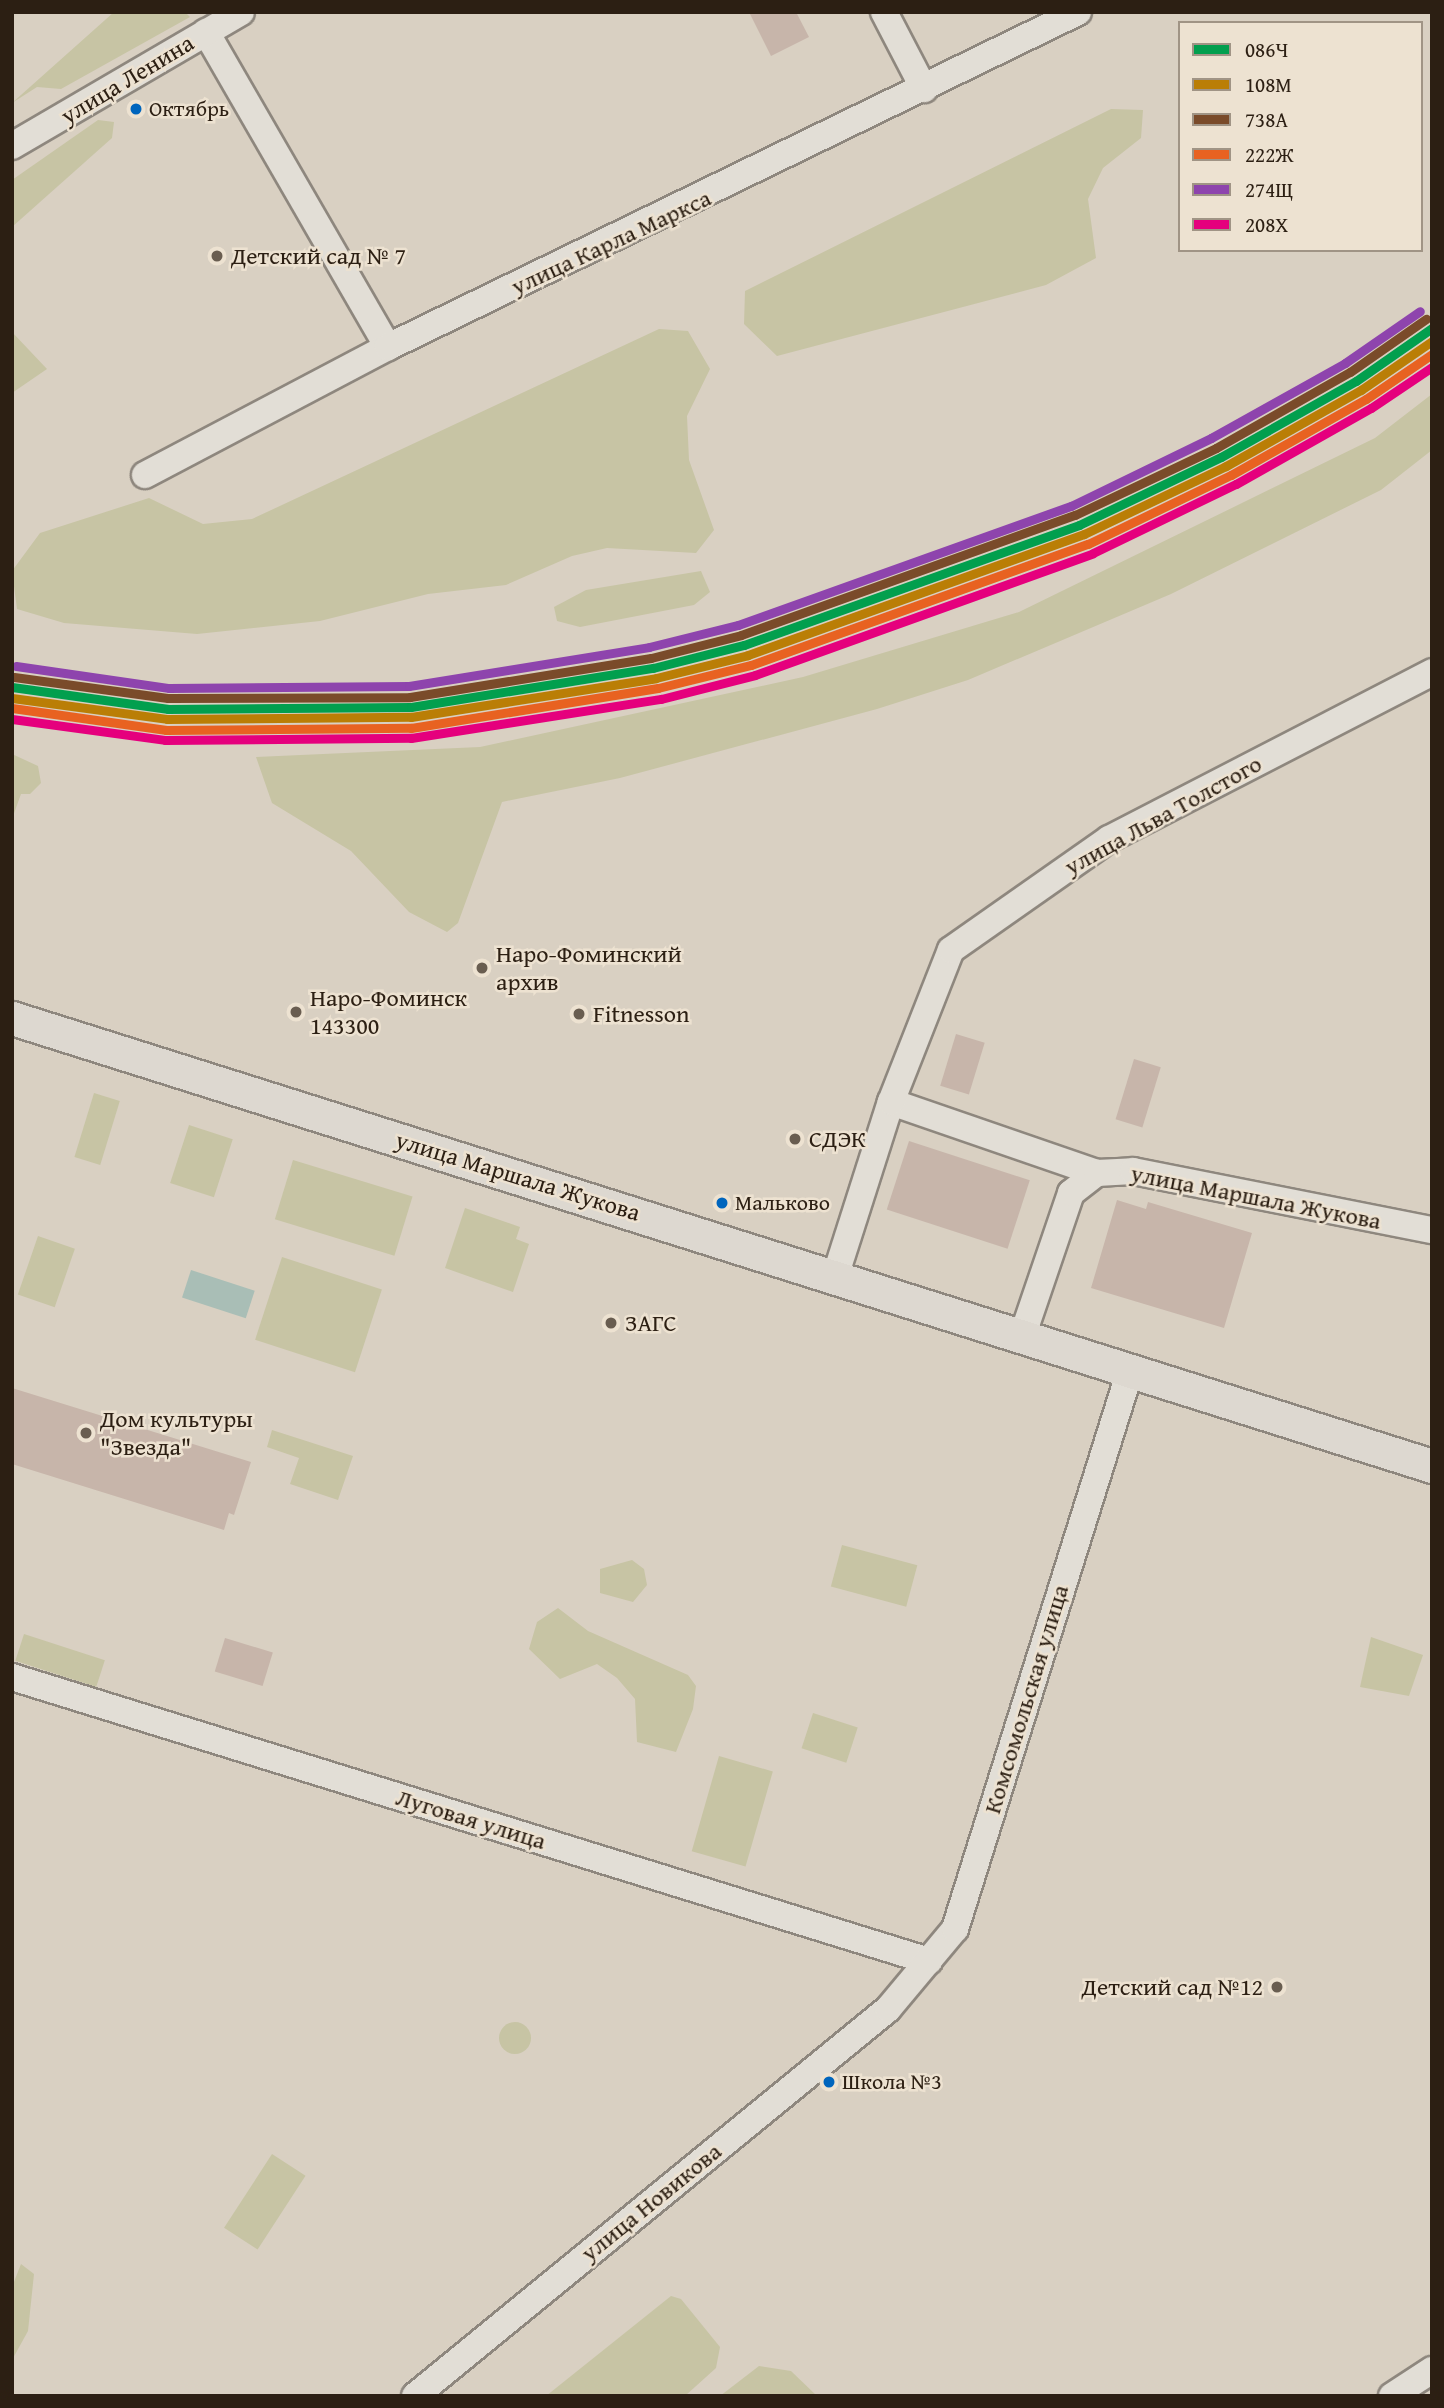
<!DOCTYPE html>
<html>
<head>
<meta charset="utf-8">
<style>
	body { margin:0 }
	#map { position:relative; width:1444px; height:2408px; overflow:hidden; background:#d9d0c2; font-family:"Gentium Book Plus",serif }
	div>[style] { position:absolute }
	.green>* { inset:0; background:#c7c4a4; transform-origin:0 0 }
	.round { border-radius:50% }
	.water>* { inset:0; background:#a9beb6; transform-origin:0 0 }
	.building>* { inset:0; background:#c7b5aa; transform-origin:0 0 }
	.roads { filter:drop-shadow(2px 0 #8e877e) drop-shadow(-2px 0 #8e877e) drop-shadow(0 2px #8e877e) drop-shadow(0 -2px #8e877e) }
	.minor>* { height:26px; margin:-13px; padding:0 13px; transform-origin:13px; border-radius:13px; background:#e2ded6 }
	.major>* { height:33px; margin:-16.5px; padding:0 16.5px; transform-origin:16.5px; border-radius:16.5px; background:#ddd8d0 }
	.rail-1>* { height:9px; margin:-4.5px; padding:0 4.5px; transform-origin:4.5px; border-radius:4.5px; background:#029f4e }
	.rail-2>* { height:9px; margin:-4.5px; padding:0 4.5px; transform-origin:4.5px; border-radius:4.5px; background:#ba7e06 }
	.rail-3>* { height:9px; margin:-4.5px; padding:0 4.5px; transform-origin:4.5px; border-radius:4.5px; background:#7a4b2a }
	.rail-4>* { height:9px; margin:-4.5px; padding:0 4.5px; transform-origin:4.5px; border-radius:4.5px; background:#e86221 }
	.rail-5>* { height:9px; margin:-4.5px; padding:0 4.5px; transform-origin:4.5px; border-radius:4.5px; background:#8e44ad }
	.rail-6>* { height:9px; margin:-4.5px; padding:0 4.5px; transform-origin:4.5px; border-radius:4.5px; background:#e5007d }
	.dots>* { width:19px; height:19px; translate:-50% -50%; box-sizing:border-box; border:4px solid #ede2d1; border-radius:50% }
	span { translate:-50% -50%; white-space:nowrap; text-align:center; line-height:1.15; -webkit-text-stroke:5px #ede2d1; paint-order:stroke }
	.bus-label { font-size:22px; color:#2c1f13 }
	.left { translate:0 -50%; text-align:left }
	.street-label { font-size:24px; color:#2c1f13 }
	.poi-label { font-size:24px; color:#2c1f13 }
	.right { translate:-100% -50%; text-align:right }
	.frame { position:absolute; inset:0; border:14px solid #2c1f13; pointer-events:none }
	.legend { position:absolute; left:1178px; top:21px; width:245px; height:231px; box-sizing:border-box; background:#ede2d1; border:2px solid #a09485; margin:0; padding:9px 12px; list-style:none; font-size:21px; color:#2c1f13 }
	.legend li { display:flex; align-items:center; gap:14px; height:35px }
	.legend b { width:35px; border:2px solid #a09485 }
</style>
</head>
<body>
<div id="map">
	<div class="green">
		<div style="clip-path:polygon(114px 12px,185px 12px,190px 17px,61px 89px,37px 87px,12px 103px)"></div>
		<div style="clip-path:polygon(1111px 109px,1143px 110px,1141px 138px,1103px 168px,1088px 199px,1096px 258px,1046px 285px,777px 356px,744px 324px,745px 291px)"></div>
		<div style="clip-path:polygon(98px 120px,114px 122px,112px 138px,12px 227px,12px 180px)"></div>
		<div style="clip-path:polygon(659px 329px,688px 331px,710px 369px,687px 416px,689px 460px,714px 530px,696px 553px,607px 548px,572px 556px,506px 585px,428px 594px,320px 621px,197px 634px,64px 623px,17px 609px,12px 571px,40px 533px,149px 498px,203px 524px,252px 519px)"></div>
		<div style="clip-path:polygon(12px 332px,47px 369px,12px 393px)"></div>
		<div style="clip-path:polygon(1432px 394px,1432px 450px,1381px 490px,1171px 594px,968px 680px,877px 709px,620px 778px,502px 802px,458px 923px,447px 932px,409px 912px,351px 851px,272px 803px,256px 757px,480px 747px,803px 677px,1019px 612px,1375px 438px)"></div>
		<div style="clip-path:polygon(701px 571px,710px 592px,694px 605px,580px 627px,557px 621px,554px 607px,586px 590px)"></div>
		<div style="clip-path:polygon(12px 754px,38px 766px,41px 783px,30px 794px,21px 794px,12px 819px)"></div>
		<div style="left:94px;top:1093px;width:27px;height:67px;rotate:17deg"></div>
		<div style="left:189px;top:1125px;width:46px;height:61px;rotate:18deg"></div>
		<div style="left:293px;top:1160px;width:125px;height:62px;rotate:17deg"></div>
		<div style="clip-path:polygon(465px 1208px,520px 1227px,516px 1239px,529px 1244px,513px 1292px,445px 1268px)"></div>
		<div style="left:38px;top:1236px;width:39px;height:62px;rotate:19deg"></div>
		<div style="left:282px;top:1257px;width:105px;height:87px;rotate:18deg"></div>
		<div style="clip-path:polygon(272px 1430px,353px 1456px,338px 1500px,290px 1484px,299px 1458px,267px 1447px)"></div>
		<div style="left:842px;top:1545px;width:78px;height:43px;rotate:15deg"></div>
		<div style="clip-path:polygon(632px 1560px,644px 1569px,647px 1585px,633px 1602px,600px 1593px,600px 1569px)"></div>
		<div style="clip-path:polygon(558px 1608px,588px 1631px,688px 1675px,696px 1686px,693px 1709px,676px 1752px,637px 1742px,635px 1699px,617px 1678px,597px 1664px,560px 1679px,529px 1649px,537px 1622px)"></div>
		<div style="left:24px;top:1634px;width:85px;height:28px;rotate:18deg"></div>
		<div style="clip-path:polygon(1371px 1637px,1423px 1655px,1409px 1696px,1360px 1687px)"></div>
		<div style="left:813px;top:1713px;width:47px;height:37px;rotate:18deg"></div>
		<div style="left:719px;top:1756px;width:56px;height:99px;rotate:16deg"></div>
		<div class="round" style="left:499px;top:2022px;width:32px;height:32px"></div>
		<div style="left:272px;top:2154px;width:40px;height:88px;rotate:33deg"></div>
		<div style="clip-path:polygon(21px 2264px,34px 2274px,28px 2331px,12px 2360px,12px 2287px)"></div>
		<div style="clip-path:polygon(671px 2296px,681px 2299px,720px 2347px,716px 2368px,685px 2396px,546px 2396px)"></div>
		<div style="clip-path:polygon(759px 2366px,791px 2371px,817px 2396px,720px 2396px)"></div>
	</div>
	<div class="water">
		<div style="left:191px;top:1270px;width:67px;height:29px;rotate:18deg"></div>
	</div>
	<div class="building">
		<div style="clip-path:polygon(749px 12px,796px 12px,809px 37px,771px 56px)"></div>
		<div style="left:956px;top:1034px;width:30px;height:54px;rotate:17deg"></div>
		<div style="left:1134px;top:1059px;width:28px;height:63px;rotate:17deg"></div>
		<div style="left:909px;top:1141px;width:127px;height:72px;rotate:18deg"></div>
		<div style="clip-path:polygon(1117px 1200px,1146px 1209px,1148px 1202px,1252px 1233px,1224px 1328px,1091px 1288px)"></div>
		<div style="clip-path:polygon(12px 1388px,251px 1462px,234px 1515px,229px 1513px,224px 1530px,12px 1464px)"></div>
		<div style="left:225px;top:1638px;width:50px;height:35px;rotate:17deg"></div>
	</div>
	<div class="roads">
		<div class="minor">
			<div style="left:884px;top:12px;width:87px;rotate:62.5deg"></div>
			<div style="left:206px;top:32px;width:364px;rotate:60deg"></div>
			<div style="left:12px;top:146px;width:265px;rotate:-30.3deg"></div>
			<div style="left:145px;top:475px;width:275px;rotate:-27.8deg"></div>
			<div style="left:388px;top:347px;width:767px;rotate:-25.9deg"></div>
			<div style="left:891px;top:1102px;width:218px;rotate:19deg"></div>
			<div style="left:835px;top:1277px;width:184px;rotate:-72.3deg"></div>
			<div style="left:891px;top:1102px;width:163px;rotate:-68.5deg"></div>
			<div style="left:951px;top:950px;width:193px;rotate:-35.1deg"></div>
			<div style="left:1109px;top:839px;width:364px;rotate:-27.3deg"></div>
			<div style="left:1022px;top:1337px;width:152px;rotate:-71.2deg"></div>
			<div style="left:1071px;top:1193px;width:33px;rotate:-38deg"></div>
			<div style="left:1097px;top:1173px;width:36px;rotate:-3deg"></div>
			<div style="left:1133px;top:1171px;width:305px;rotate:11.2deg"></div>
			<div style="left:12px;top:1677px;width:960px;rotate:17.21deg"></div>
			<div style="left:415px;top:2396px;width:611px;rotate:-39.29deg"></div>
			<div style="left:888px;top:2009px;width:104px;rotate:-50.1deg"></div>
			<div style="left:955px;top:1929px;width:585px;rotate:-72.59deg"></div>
			<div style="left:1392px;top:2396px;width:48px;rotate:-33deg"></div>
		</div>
		<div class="major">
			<div style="left:12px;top:1018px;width:1489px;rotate:17.51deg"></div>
		</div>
	</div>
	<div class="rail-1">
		<div style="left:12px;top:687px;width:158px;rotate:8deg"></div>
		<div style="left:168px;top:709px;width:243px;rotate:-0.5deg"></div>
		<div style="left:411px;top:707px;width:245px;rotate:-9.2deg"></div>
		<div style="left:653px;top:668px;width:94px;rotate:-14.2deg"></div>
		<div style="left:744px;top:645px;width:356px;rotate:-19.7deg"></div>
		<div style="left:1079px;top:525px;width:157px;rotate:-25.6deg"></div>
		<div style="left:1221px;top:457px;width:155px;rotate:-29.4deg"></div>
		<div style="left:1356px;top:381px;width:93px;rotate:-34.9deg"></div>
	</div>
	<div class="rail-2">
		<div style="left:12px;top:698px;width:156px;rotate:7.7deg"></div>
		<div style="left:167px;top:719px;width:244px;rotate:-0.5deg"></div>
		<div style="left:411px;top:717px;width:248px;rotate:-9deg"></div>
		<div style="left:656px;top:678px;width:95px;rotate:-14deg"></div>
		<div style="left:748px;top:655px;width:357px;rotate:-19.8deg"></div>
		<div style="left:1084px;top:534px;width:157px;rotate:-25.6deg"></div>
		<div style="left:1226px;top:466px;width:155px;rotate:-29.4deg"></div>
		<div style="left:1361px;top:390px;width:86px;rotate:-34.6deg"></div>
	</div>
	<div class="rail-3">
		<div style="left:14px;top:677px;width:155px;rotate:7.8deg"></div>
		<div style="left:168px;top:698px;width:242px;rotate:-0.2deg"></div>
		<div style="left:410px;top:697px;width:244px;rotate:-9.2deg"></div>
		<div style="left:651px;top:658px;width:93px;rotate:-14.3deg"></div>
		<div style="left:741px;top:635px;width:355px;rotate:-19.8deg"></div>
		<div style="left:1075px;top:515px;width:156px;rotate:-25.4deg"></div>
		<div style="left:1216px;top:448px;width:154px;rotate:-29.6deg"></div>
		<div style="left:1350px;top:372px;width:93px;rotate:-34.9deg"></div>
	</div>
	<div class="rail-4">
		<div style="left:12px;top:708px;width:156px;rotate:8.1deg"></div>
		<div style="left:166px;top:730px;width:245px;rotate:-0.5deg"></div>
		<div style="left:411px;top:728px;width:250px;rotate:-9.2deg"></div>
		<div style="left:658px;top:688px;width:96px;rotate:-13.9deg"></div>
		<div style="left:751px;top:665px;width:358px;rotate:-19.8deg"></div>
		<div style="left:1088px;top:544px;width:159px;rotate:-25.8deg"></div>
		<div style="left:1231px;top:475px;width:155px;rotate:-29.4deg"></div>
		<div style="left:1366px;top:399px;width:80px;rotate:-34.3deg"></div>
	</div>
	<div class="rail-5">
		<div style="left:16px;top:666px;width:155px;rotate:8.2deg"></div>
		<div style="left:169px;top:688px;width:240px;rotate:-0.5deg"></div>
		<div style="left:409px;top:686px;width:243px;rotate:-9.2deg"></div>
		<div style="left:649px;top:647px;width:92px;rotate:-13.9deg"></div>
		<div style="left:738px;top:625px;width:354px;rotate:-19.7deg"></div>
		<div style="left:1071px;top:506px;width:156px;rotate:-25.9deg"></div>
		<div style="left:1211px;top:438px;width:154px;rotate:-29.2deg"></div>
		<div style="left:1345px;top:363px;width:91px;rotate:-34.7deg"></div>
	</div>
	<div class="rail-6">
		<div style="left:12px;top:719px;width:154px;rotate:7.8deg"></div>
		<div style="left:165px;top:740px;width:246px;rotate:-0.5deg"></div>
		<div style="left:411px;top:738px;width:253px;rotate:-8.9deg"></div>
		<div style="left:661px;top:699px;width:97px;rotate:-14.3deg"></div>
		<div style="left:755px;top:675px;width:359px;rotate:-19.8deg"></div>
		<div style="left:1093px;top:553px;width:159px;rotate:-25.8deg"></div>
		<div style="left:1236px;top:484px;width:155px;rotate:-29.4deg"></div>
		<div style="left:1371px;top:408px;width:73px;rotate:-33.9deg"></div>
	</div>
	<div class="dots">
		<div style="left:136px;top:109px;background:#0065bd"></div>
		<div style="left:217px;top:256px;background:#695d50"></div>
		<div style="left:482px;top:968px;background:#695d50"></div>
		<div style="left:296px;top:1012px;background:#695d50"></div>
		<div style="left:579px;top:1014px;background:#695d50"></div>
		<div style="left:795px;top:1139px;background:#695d50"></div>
		<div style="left:722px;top:1203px;background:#0065bd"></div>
		<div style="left:611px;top:1323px;background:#695d50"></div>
		<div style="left:86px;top:1433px;background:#695d50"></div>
		<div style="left:1277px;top:1987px;background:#695d50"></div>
		<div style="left:829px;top:2082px;background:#0065bd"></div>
	</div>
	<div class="bus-label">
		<span class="left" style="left:149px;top:109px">Октябрь</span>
		<span class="left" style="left:735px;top:1203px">Мальково</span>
		<span class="left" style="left:842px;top:2082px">Школа №3</span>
	</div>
	<div class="street-label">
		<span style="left:127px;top:79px;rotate:-31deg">улица Ленина</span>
		<span style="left:611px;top:242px;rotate:-25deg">улица Карла Маркса</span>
		<span style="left:1163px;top:815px;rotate:-29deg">улица Льва Толстого</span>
		<span style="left:518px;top:1176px;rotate:17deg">улица Маршала Жукова</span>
		<span style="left:1256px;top:1197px;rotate:11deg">улица Маршала Жукова</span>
		<span style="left:1026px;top:1699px;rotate:-73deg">Комсомольская улица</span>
		<span style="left:471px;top:1819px;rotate:17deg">Луговая улица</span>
		<span style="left:651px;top:2202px;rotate:-39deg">улица Новикова</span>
	</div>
	<div class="poi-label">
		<span class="left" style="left:231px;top:256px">Детский сад № 7</span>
		<span class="left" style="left:496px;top:968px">Наро-Фоминский<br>архив</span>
		<span class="left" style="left:310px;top:1012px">Наро-Фоминск<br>143300</span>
		<span class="left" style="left:593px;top:1014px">Fitnesson</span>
		<span class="left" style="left:809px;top:1139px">СДЭК</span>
		<span class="left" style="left:625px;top:1323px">ЗАГС</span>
		<span class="left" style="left:100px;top:1433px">Дом культуры<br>"Звезда"</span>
		<span class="right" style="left:1263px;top:1987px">Детский сад №12</span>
	</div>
	<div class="frame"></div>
	<ul class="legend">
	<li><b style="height:9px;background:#029f4e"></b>086Ч</li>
	<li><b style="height:9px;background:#ba7e06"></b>108М</li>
	<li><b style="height:9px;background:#7a4b2a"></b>738А</li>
	<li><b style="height:9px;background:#e86221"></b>222Ж</li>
	<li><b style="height:9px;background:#8e44ad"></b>274Щ</li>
	<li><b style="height:9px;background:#e5007d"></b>208Х</li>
	</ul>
</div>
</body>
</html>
